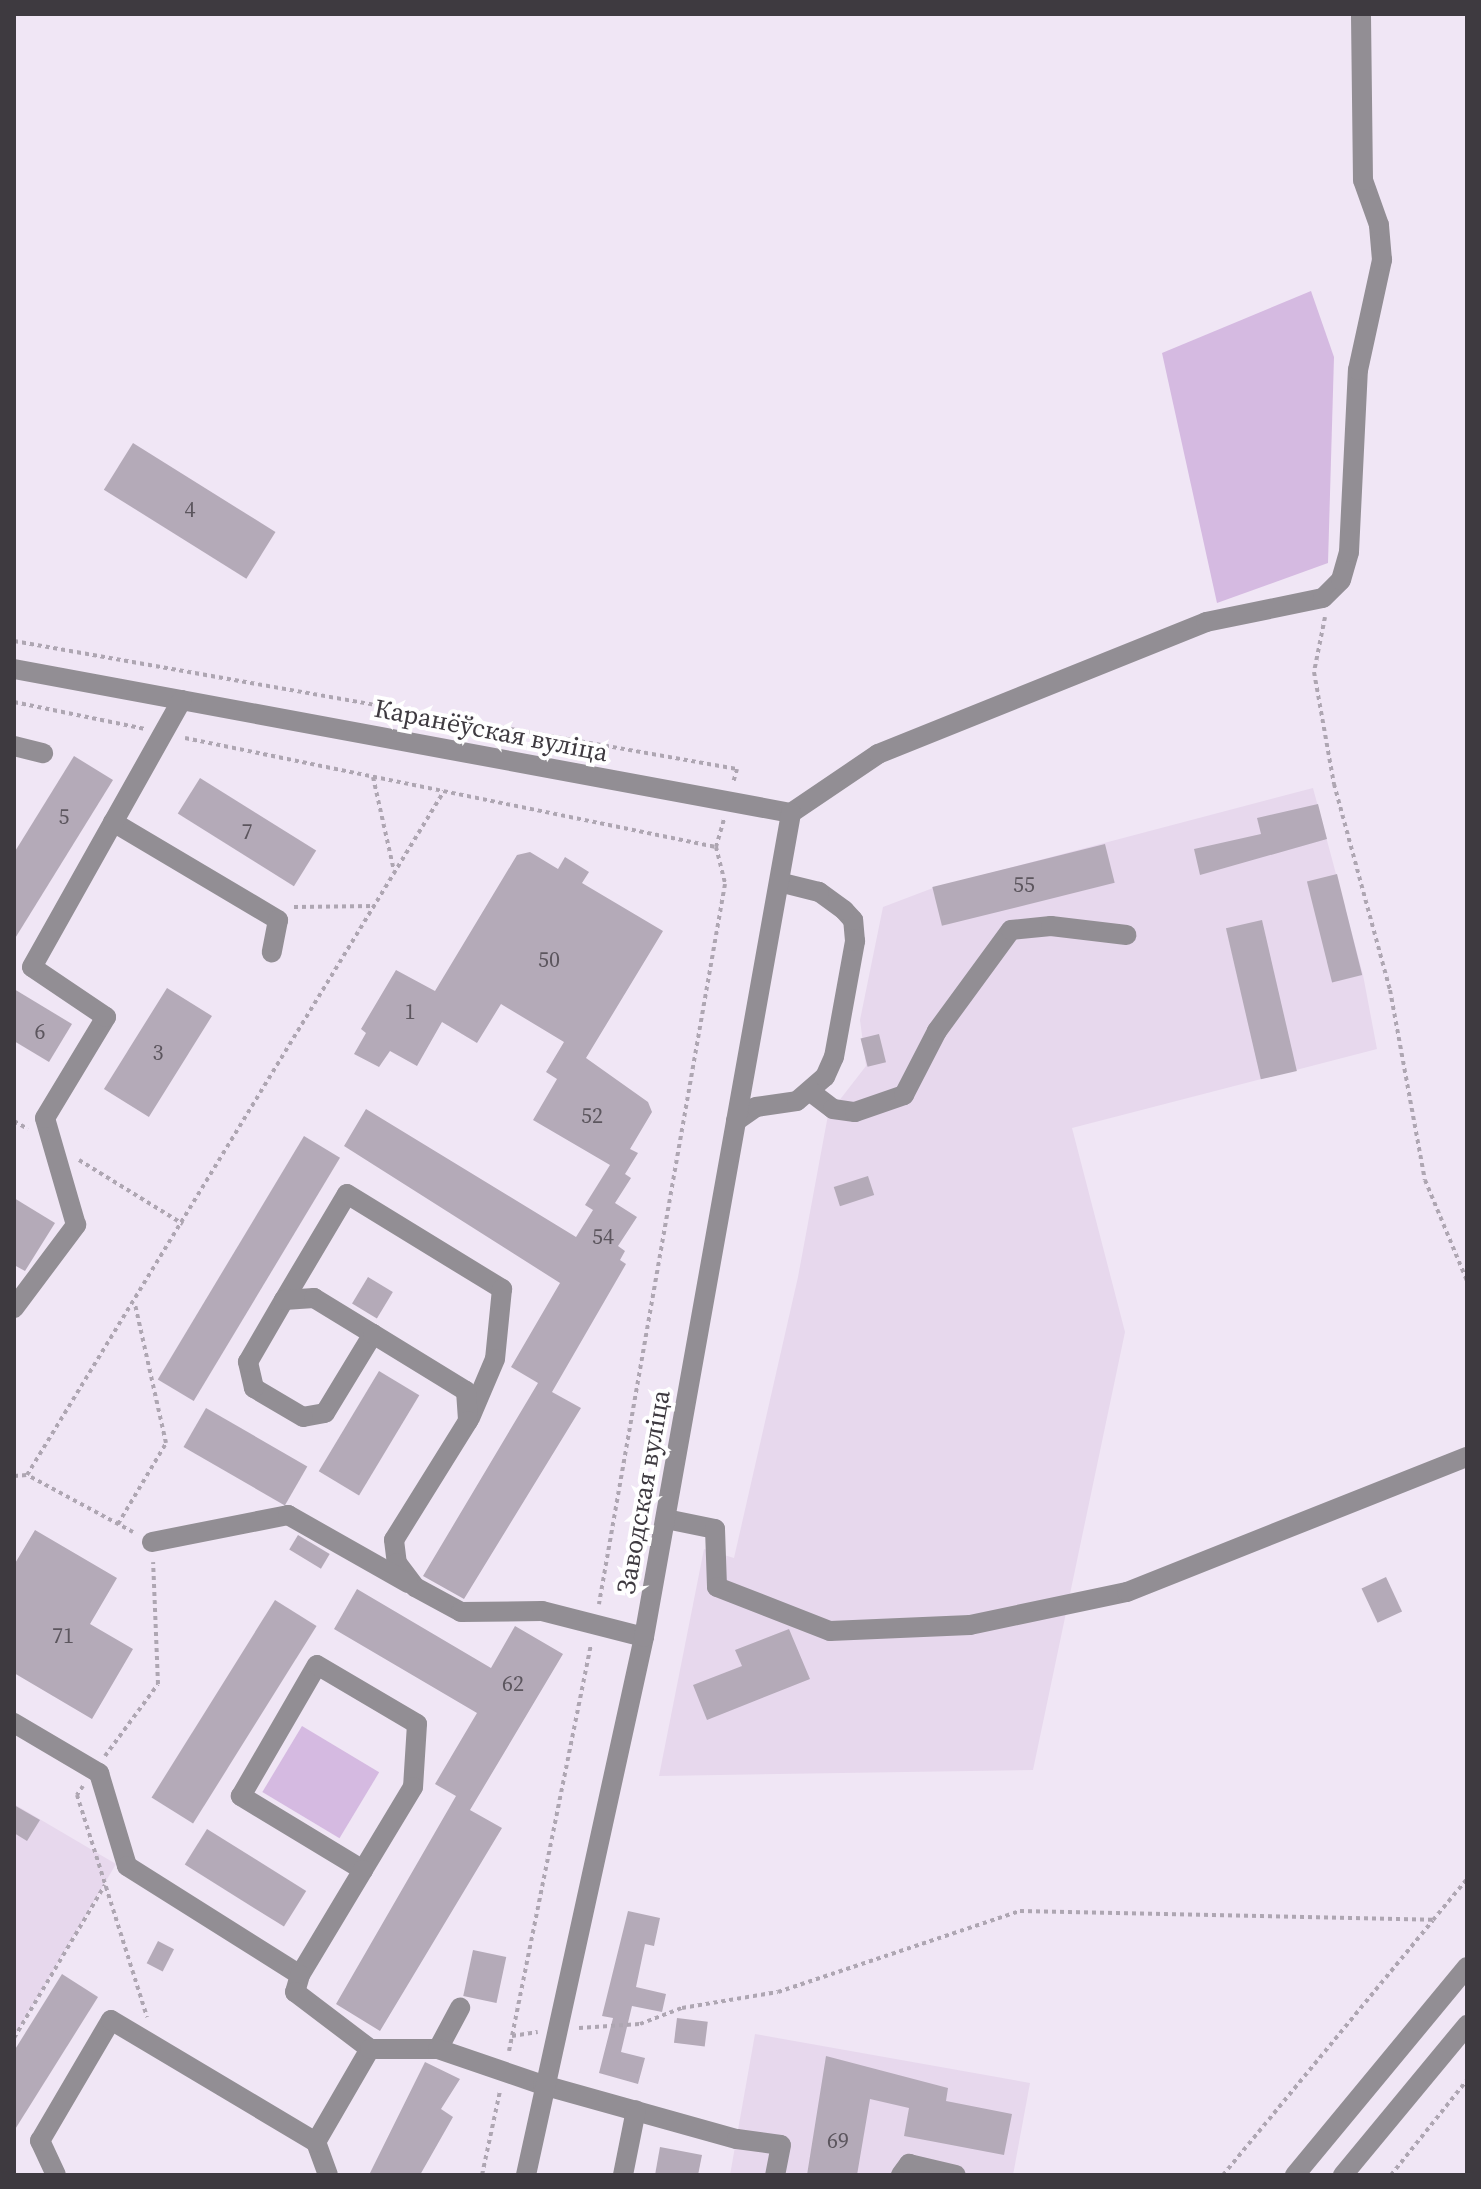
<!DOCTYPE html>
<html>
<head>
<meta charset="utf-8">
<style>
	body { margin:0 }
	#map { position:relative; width:1481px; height:2189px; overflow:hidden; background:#f0e6f5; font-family:"Source Serif 4",serif }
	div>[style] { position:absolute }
	.built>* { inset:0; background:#e7d8ed }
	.green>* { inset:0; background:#d5bae1; transform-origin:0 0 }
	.building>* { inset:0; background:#b4aab8; transform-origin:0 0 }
	.path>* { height:4px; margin-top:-2px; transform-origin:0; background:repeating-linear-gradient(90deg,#aea6b2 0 4px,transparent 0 8px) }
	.minor>* { height:20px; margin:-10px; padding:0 10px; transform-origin:10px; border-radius:10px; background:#928e94 }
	span { translate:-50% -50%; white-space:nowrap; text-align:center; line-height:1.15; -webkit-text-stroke:8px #fff; paint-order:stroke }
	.number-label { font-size:22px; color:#5c565e }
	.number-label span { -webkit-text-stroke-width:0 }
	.street-label { font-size:26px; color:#3e3a40 }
	.frame { position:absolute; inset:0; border:16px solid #3e3a40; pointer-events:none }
</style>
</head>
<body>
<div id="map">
	<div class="built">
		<div style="clip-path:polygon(1313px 788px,1363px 975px,1377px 1049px,1072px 1128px,1125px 1332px,1033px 1770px,659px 1776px,704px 1549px,734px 1558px,798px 1277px,828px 1115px,866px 1066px,860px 1020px,883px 907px,933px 888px)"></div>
		<div style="clip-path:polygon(14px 1804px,116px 1864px,14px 2037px)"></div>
		<div style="clip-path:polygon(755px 2034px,1030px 2083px,1013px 2175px,730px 2175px)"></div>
	</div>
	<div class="green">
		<div style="clip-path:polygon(1311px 291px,1334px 357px,1328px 563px,1217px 603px,1162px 353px)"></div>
		<div style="left:302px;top:1726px;width:90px;height:77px;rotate:31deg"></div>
	</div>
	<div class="building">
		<div style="left:133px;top:443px;width:168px;height:55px;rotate:32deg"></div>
		<div style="clip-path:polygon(74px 756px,113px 780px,14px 940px,14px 853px)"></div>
		<div style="left:200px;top:778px;width:137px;height:42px;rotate:32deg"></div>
		<div style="clip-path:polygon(1318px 804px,1327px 839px,1200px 875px,1194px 849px,1261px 834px,1257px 818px)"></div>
		<div style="left:1105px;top:844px;width:40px;height:178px;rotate:76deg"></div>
		<div style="clip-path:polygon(530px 852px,558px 869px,565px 857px,589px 872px,582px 883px,663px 931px,586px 1058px,648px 1102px,652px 1112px,630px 1149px,638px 1153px,625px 1174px,631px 1178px,615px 1203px,637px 1217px,618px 1246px,625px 1251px,620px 1260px,626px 1264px,552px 1392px,581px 1408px,464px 1599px,423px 1576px,538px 1383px,511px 1367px,560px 1283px,344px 1146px,366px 1109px,576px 1237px,593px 1210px,585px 1205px,610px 1165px,533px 1120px,557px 1079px,546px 1072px,564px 1042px,501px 1004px,477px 1043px,442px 1022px,417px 1066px,390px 1051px,379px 1067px,354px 1054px,366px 1033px,361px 1029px,396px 970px,435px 991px,517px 855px)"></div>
		<div style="left:1337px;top:874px;width:104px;height:31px;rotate:76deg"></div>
		<div style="left:1262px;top:920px;width:155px;height:37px;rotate:77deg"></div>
		<div style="left:167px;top:988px;width:53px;height:119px;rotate:32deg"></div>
		<div style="clip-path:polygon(14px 989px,72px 1024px,49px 1062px,14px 1041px)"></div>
		<div style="left:879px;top:1034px;width:29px;height:19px;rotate:76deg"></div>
		<div style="left:304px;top:1136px;width:42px;height:284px;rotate:31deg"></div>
		<div style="left:868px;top:1176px;width:20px;height:36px;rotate:72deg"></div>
		<div style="clip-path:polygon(14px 1198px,55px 1223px,25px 1271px,14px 1265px)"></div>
		<div style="left:368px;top:1277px;width:29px;height:31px;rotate:31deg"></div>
		<div style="left:379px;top:1371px;width:47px;height:117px;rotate:31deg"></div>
		<div style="left:206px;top:1408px;width:117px;height:45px;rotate:30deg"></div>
		<div style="clip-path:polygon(35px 1530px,117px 1578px,90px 1624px,133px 1649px,92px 1719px,14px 1673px,14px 1565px)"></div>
		<div style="left:298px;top:1535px;width:37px;height:17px;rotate:31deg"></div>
		<div style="left:1386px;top:1577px;width:38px;height:27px;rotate:65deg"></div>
		<div style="clip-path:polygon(357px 1589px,491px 1668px,515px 1626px,563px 1654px,470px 1810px,502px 1828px,380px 2031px,336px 2004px,456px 1796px,435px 1784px,477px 1713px,334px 1629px)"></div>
		<div style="left:275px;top:1600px;width:49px;height:233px;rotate:32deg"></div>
		<div style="clip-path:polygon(789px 1629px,810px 1679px,707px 1720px,693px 1685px,742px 1666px,735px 1650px)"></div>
		<div style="clip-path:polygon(14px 1805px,40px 1820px,27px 1841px,14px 1833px)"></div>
		<div style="left:207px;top:1829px;width:117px;height:42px;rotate:32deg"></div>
		<div style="clip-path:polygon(628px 1911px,660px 1918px,654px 1946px,645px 1944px,636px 1987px,666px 1994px,662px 2012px,632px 2006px,621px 2052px,645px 2058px,638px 2084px,599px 2073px,613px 2018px,602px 2016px)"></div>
		<div style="left:158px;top:1941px;width:18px;height:25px;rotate:27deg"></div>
		<div style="left:473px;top:1950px;width:34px;height:47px;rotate:12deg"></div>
		<div style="clip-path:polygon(62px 1974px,98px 1997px,14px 2131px,14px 2051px)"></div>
		<div style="left:677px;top:2018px;width:31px;height:25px;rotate:7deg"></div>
		<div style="clip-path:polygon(826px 2056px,948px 2088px,946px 2101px,1012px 2114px,1004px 2155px,904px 2136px,909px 2108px,870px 2099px,857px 2175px,807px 2175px)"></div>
		<div style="clip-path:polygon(425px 2062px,460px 2079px,441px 2109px,453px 2117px,420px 2175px,369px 2175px)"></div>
		<div style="clip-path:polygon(660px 2147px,702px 2155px,698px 2175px,655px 2175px)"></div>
	</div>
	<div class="path">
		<div style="left:1325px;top:617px;width:56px;rotate:101.3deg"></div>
		<div style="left:1314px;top:672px;width:114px;rotate:79.9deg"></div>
		<div style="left:1334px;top:784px;width:213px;rotate:74.8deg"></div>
		<div style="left:1390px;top:990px;width:193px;rotate:79.6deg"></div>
		<div style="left:1425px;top:1180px;width:109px;rotate:67.4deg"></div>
		<div style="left:14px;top:641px;width:734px;rotate:10.04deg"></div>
		<div style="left:737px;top:769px;width:15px;rotate:106deg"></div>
		<div style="left:14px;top:702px;width:134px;rotate:11.6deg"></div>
		<div style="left:185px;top:738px;width:542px;rotate:11.6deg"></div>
		<div style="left:716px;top:847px;width:38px;rotate:76deg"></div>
		<div style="left:725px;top:884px;width:731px;rotate:99.93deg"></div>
		<div style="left:373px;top:777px;width:96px;rotate:77.4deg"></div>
		<div style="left:716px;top:847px;width:29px;rotate:-74deg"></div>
		<div style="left:294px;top:907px;width:81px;rotate:-0.7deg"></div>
		<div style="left:14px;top:1121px;width:16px;rotate:30deg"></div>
		<div style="left:79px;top:1160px;width:122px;rotate:31.6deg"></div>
		<div style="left:14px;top:1476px;width:13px;rotate:-4deg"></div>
		<div style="left:118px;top:1524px;width:94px;rotate:-59.3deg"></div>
		<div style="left:166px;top:1443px;width:142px;rotate:-102.6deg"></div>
		<div style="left:133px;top:1532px;width:120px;rotate:-151.7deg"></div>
		<div style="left:27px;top:1475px;width:801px;rotate:-58.63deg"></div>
		<div style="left:105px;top:1756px;width:89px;rotate:-53.6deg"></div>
		<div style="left:158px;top:1684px;width:122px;rotate:-92.3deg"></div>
		<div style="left:83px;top:1786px;width:11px;rotate:124deg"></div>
		<div style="left:77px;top:1795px;width:233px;rotate:72.5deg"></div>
		<div style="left:579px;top:2028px;width:61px;rotate:-3.8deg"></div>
		<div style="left:640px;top:2024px;width:45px;rotate:-20.9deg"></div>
		<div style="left:682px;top:2008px;width:97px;rotate:-9.5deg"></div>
		<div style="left:778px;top:1992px;width:255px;rotate:-18.5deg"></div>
		<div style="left:1020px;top:1911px;width:413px;rotate:1.2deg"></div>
		<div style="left:1433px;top:1920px;width:53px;rotate:-50.3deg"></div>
		<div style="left:512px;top:2036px;width:26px;rotate:-9deg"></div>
		<div style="left:14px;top:2038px;width:178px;rotate:-59.3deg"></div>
		<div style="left:509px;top:2051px;width:415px;rotate:-78.6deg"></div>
		<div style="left:482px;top:2175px;width:86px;rotate:-77.9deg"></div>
		<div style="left:1223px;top:2175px;width:330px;rotate:-50.5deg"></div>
		<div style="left:1391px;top:2175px;width:122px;rotate:-51.3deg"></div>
	</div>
	<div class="minor">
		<div style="left:14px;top:669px;width:790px;rotate:10.5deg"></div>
		<div style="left:14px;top:746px;width:30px;rotate:14deg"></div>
		<div style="left:791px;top:813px;width:105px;rotate:-34.1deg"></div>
		<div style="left:878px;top:754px;width:354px;rotate:-21.9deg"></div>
		<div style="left:1206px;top:622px;width:119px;rotate:-11.6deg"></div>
		<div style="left:1323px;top:598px;width:25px;rotate:-45deg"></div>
		<div style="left:1341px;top:580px;width:29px;rotate:-74deg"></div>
		<div style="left:1349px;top:552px;width:182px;rotate:-87.2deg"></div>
		<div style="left:1358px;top:370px;width:113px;rotate:-77.7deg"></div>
		<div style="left:1382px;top:260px;width:35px;rotate:-95deg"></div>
		<div style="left:1379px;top:225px;width:48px;rotate:-109.6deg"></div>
		<div style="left:1363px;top:180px;width:166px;rotate:-90.7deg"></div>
		<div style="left:113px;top:822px;width:192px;rotate:30.7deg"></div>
		<div style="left:278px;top:920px;width:33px;rotate:101deg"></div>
		<div style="left:812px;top:1093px;width:26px;rotate:37deg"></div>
		<div style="left:833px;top:1109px;width:22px;rotate:8deg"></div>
		<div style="left:855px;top:1112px;width:52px;rotate:-19.1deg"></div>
		<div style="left:904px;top:1095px;width:72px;rotate:-62.7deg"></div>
		<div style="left:937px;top:1031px;width:125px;rotate:-53.8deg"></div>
		<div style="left:1011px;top:930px;width:40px;rotate:-5.7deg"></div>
		<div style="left:1051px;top:926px;width:76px;rotate:6.8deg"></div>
		<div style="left:736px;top:1121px;width:24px;rotate:-35deg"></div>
		<div style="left:756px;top:1107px;width:41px;rotate:-8.3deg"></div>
		<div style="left:797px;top:1101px;width:37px;rotate:-41deg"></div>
		<div style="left:825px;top:1077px;width:22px;rotate:-66deg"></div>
		<div style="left:834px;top:1057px;width:118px;rotate:-79.7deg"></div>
		<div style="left:855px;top:941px;width:21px;rotate:-95deg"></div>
		<div style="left:853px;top:920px;width:13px;rotate:-132deg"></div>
		<div style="left:844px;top:910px;width:31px;rotate:-144deg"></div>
		<div style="left:819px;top:892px;width:41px;rotate:-166deg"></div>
		<div style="left:284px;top:1300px;width:123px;rotate:-59.3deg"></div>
		<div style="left:347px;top:1194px;width:182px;rotate:31.5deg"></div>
		<div style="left:502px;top:1289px;width:70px;rotate:95.7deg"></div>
		<div style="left:495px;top:1359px;width:64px;rotate:113deg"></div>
		<div style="left:14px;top:1308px;width:104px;rotate:-53.2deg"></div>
		<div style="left:76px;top:1225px;width:111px;rotate:-106.2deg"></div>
		<div style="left:45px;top:1118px;width:118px;rotate:-58.9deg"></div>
		<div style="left:106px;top:1017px;width:89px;rotate:-146deg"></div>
		<div style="left:32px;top:967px;width:306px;rotate:-60.7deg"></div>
		<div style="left:373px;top:1334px;width:92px;rotate:121.3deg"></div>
		<div style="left:325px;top:1413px;width:22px;rotate:170deg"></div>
		<div style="left:303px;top:1417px;width:57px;rotate:-149.4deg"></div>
		<div style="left:254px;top:1388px;width:27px;rotate:-103deg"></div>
		<div style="left:248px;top:1362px;width:72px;rotate:-59.9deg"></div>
		<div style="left:284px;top:1300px;width:30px;rotate:-4deg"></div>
		<div style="left:314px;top:1298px;width:69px;rotate:31.4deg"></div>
		<div style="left:373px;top:1334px;width:109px;rotate:31.5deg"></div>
		<div style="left:466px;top:1391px;width:30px;rotate:86deg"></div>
		<div style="left:468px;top:1421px;width:140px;rotate:121.9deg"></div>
		<div style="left:394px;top:1540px;width:23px;rotate:83deg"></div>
		<div style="left:397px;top:1563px;width:30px;rotate:53deg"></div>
		<div style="left:415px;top:1587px;width:52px;rotate:28.5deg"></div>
		<div style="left:461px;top:1612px;width:81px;rotate:-0.7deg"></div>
		<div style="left:542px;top:1611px;width:105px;rotate:14.3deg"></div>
		<div style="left:666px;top:1519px;width:50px;rotate:11.5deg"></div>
		<div style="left:715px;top:1529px;width:58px;rotate:88deg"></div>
		<div style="left:717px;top:1587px;width:121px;rotate:21.3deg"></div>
		<div style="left:830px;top:1631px;width:140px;rotate:-2.5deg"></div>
		<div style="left:970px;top:1625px;width:160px;rotate:-11.9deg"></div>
		<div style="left:1127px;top:1592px;width:366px;rotate:-21.7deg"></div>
		<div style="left:152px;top:1542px;width:139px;rotate:-11.2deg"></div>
		<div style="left:288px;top:1515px;width:138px;rotate:29.5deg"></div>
		<div style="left:14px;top:1723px;width:99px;rotate:30.5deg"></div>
		<div style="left:99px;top:1773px;width:97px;rotate:73.2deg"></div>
		<div style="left:127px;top:1866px;width:204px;rotate:32.2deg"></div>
		<div style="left:363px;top:1870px;width:143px;rotate:-148.8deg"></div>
		<div style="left:241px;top:1796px;width:151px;rotate:-59.9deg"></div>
		<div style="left:317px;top:1665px;width:116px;rotate:30.5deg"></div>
		<div style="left:417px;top:1724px;width:63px;rotate:93.6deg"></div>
		<div style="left:413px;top:1787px;width:97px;rotate:121.1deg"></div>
		<div style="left:363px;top:1870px;width:122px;rotate:121deg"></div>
		<div style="left:300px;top:1975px;width:18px;rotate:106deg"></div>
		<div style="left:295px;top:1992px;width:94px;rotate:37.2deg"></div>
		<div style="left:438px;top:2049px;width:47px;rotate:-61.8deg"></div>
		<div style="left:316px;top:2142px;width:35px;rotate:70deg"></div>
		<div style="left:56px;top:2175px;width:38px;rotate:-115deg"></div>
		<div style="left:40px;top:2141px;width:140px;rotate:-59.6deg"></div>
		<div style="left:111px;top:2020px;width:239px;rotate:30.8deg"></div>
		<div style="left:316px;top:2142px;width:108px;rotate:-59.9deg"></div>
		<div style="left:370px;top:2049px;width:68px"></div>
		<div style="left:438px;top:2049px;width:111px;rotate:18.9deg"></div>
		<div style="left:543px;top:2085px;width:201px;rotate:15.6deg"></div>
		<div style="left:737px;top:2139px;width:44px;rotate:7.8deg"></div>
		<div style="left:781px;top:2145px;width:31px;rotate:101deg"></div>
		<div style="left:526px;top:2175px;width:551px;rotate:-77.63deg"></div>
		<div style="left:644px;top:1637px;width:837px;rotate:-79.88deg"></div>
		<div style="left:623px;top:2175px;width:66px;rotate:-78.7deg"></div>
		<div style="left:901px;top:2175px;width:14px;rotate:-54deg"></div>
		<div style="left:909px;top:2164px;width:48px;rotate:13.2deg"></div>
		<div style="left:1295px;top:2175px;width:270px;rotate:-50.4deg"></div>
		<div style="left:1343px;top:2175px;width:195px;rotate:-50.4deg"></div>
	</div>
	<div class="number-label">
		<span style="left:190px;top:510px">4</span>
		<span style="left:64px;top:817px">5</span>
		<span style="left:247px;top:832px">7</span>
		<span style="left:1024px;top:885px">55</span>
		<span style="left:549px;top:960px">50</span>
		<span style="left:410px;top:1012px">1</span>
		<span style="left:40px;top:1032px">6</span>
		<span style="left:158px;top:1053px">3</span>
		<span style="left:592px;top:1116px">52</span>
		<span style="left:603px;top:1237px">54</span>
		<span style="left:63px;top:1636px">71</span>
		<span style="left:513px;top:1684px">62</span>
		<span style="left:838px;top:2141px">69</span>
	</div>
	<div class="street-label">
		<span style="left:491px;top:731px;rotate:11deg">Каранёўская вуліца</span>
		<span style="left:644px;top:1492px;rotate:-80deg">Заводская вуліца</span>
	</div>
	<div class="frame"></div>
</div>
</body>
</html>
